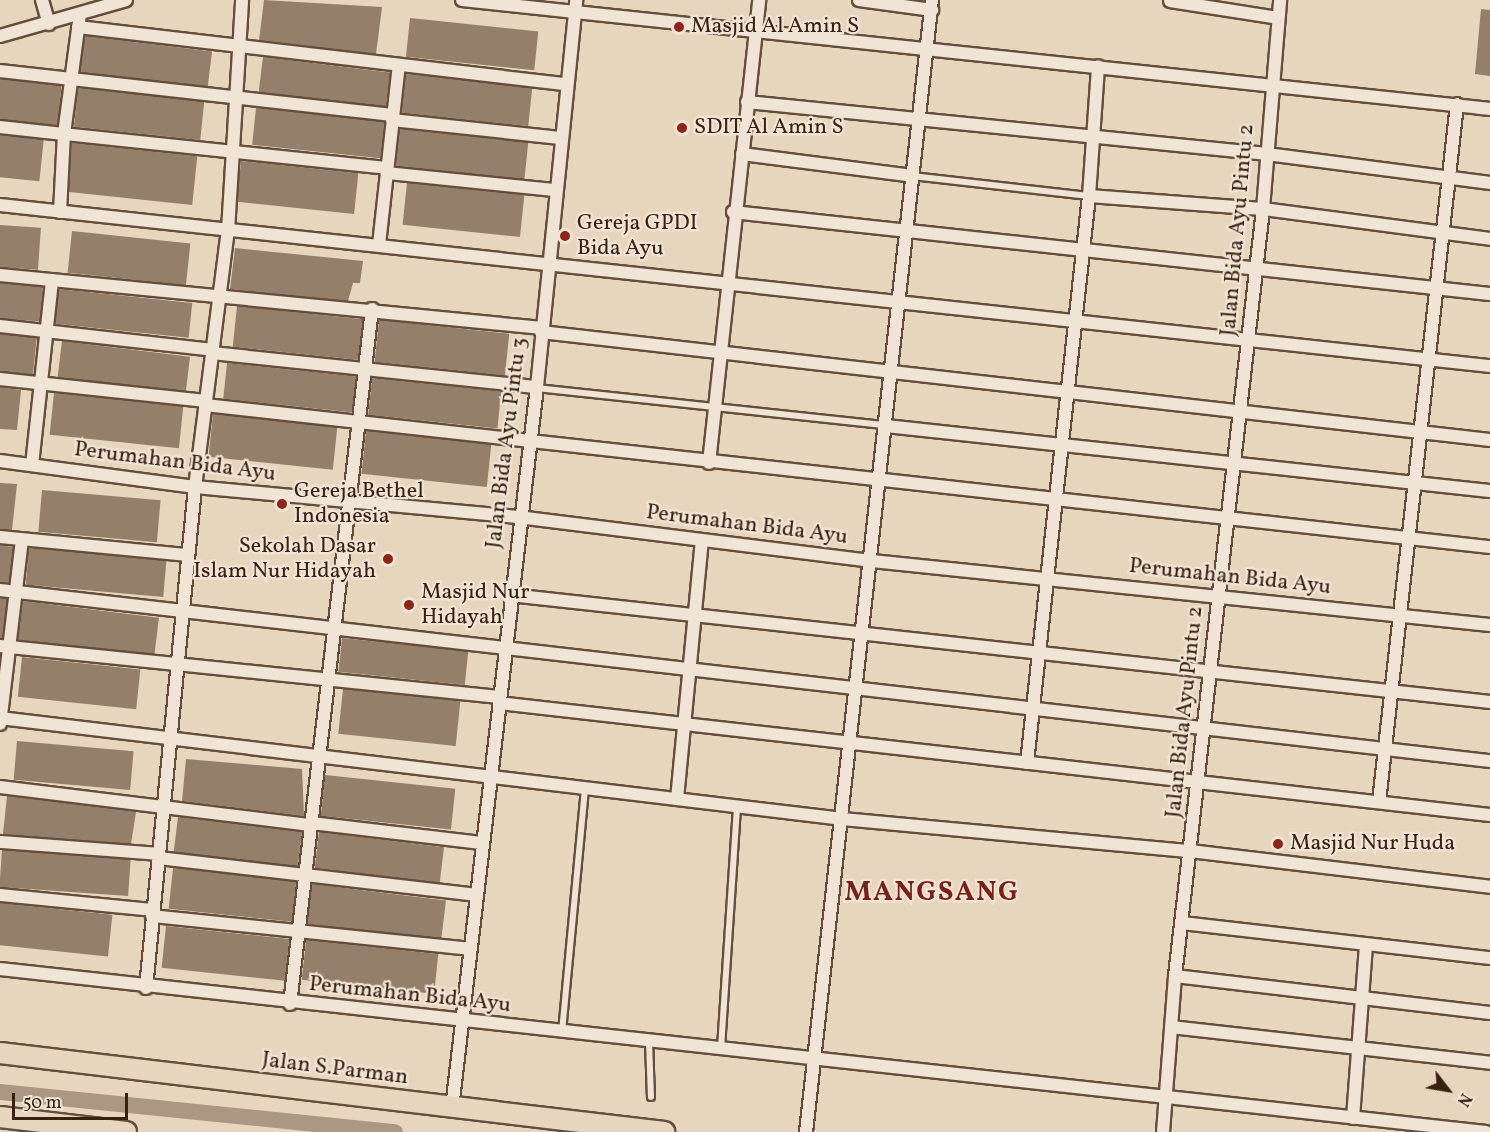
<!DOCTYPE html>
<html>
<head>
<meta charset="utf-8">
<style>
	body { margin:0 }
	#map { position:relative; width:1490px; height:1132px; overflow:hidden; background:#e7d6be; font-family:Vollkorn,serif }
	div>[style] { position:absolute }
	.canal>* { height:16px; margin:-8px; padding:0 8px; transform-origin:8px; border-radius:8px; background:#ac9882 }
	.building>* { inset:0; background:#937f6a; transform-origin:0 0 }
	.roads { filter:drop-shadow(2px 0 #644e3b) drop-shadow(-2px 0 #644e3b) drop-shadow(0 2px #644e3b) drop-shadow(0 -2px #644e3b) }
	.service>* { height:6px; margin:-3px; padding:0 3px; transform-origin:3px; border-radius:3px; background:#efe4d5 }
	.minor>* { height:12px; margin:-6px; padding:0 6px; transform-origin:6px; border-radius:6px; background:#efe4d5 }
	.primary>* { height:20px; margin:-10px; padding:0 10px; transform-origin:10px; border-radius:10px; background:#e7d6be }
	.dots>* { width:16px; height:16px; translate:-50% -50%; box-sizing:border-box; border:3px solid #efe4d5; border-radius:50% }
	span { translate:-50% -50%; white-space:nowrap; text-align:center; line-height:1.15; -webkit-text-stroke:4.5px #efe4d5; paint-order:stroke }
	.poi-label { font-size:22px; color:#39210f }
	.left { translate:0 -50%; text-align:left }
	.right { translate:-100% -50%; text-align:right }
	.street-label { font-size:22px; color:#39210f }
	.district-label { font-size:28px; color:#7a1f14; font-weight:700; letter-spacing:1.5px }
	.north { position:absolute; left:1418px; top:1060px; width:60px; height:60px; -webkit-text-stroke:4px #efe4d5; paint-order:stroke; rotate:121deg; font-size:16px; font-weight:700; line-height:24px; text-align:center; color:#39210f }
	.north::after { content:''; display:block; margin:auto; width:21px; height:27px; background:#39210f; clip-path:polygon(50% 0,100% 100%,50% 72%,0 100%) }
	.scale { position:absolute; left:12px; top:1093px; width:116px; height:27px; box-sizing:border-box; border:3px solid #39210f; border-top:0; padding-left:8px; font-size:18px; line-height:21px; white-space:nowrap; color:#39210f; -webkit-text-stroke:4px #efe4d5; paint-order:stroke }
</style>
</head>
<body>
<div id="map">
	<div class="canal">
		<div style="left:0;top:1092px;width:397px;rotate:5.8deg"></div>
	</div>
	<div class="building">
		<div style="clip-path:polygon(264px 0,382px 7px,376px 54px,259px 40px)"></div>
		<div style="clip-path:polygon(1481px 9px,1490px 10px,1490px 76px,1475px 74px)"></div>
		<div style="left:410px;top:18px;width:129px;height:39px;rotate:6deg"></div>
		<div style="left:85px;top:36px;width:128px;height:36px;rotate:7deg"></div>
		<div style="left:263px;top:57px;width:128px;height:35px;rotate:7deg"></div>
		<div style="left:406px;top:74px;width:127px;height:39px;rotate:6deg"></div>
		<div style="left:0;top:79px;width:62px;height:40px;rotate:6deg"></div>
		<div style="left:78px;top:88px;width:127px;height:39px;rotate:6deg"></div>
		<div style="left:256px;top:108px;width:129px;height:37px;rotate:6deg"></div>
		<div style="left:400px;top:129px;width:129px;height:37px;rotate:6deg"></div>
		<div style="left:0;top:135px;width:44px;height:42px;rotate:6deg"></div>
		<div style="left:72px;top:143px;width:126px;height:49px;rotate:6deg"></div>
		<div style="left:241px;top:161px;width:118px;height:41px;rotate:6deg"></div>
		<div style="left:407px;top:183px;width:118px;height:42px;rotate:6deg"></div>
		<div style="left:0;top:225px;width:41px;height:42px;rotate:4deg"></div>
		<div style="left:72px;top:231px;width:119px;height:42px;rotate:6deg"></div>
		<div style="clip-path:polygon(235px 248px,363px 261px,360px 283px,353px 283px,348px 301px,230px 289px)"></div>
		<div style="left:0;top:283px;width:43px;height:35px;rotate:5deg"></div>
		<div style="left:59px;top:289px;width:134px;height:35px;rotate:6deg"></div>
		<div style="left:237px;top:306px;width:127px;height:41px;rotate:6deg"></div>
		<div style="left:379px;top:320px;width:131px;height:42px;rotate:6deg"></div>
		<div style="left:0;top:334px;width:37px;height:37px;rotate:6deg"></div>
		<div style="left:62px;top:341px;width:129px;height:36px;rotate:7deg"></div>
		<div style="left:227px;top:363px;width:130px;height:36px;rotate:6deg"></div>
		<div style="left:372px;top:378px;width:130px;height:37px;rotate:6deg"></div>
		<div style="clip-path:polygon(0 387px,21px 390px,17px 430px,0 429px)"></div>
		<div style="left:54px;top:393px;width:130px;height:42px;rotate:6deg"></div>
		<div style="left:213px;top:414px;width:125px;height:43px;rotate:6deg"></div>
		<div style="left:366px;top:431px;width:126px;height:43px;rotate:6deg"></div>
		<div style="clip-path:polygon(0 483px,17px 484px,12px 530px,0 529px)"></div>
		<div style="left:42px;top:490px;width:119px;height:42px;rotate:5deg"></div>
		<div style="clip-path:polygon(0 545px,13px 547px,9px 583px,0 582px)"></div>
		<div style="left:29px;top:548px;width:138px;height:37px;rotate:5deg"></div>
		<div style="clip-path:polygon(0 598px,7px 599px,2px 638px,0 638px)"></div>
		<div style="left:23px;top:601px;width:137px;height:39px;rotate:7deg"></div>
		<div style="left:342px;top:638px;width:127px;height:34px;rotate:6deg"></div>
		<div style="left:22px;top:657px;width:119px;height:40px;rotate:6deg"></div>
		<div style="left:343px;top:689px;width:118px;height:45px;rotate:6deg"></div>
		<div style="left:17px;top:741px;width:117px;height:39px;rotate:5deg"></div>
		<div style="clip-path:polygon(186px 759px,302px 769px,304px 816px,182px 801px)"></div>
		<div style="left:325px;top:775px;width:131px;height:41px;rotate:6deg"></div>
		<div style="clip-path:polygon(7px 796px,136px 812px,131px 844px,3px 834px)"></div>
		<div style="left:178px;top:817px;width:125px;height:35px;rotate:7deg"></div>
		<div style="left:319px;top:832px;width:126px;height:36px;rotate:7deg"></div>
		<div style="left:2px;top:850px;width:129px;height:37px;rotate:4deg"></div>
		<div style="left:173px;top:868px;width:124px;height:41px;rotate:6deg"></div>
		<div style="left:312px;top:884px;width:135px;height:40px;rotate:7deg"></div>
		<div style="left:0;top:903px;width:113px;height:42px;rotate:6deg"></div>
		<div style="left:166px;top:926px;width:124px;height:42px;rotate:6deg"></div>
		<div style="left:306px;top:940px;width:133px;height:40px;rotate:6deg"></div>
	</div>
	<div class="roads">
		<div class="service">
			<div style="left:913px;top:176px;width:176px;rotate:6.5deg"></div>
			<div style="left:537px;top:388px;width:350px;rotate:6.1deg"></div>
			<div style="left:562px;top:1032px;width:245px;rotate:-84.6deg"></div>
			<div style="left:649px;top:1041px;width:56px;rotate:88deg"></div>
			<div style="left:721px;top:1048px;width:242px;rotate:-86.2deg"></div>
		</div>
		<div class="minor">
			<div style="left:42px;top:0;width:25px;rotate:74deg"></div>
			<div style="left:462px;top:0;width:1034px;rotate:6.05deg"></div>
			<div style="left:859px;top:0;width:74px;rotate:7.8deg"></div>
			<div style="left:1170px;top:1px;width:109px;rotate:8.9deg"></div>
			<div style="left:78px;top:27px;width:491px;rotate:6.7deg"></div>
			<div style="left:0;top:36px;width:131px;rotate:-15.9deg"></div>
			<div style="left:0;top:71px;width:395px;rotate:6.4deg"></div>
			<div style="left:747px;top:102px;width:523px;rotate:5.71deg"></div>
			<div style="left:1267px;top:154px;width:225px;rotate:7.4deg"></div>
			<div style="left:392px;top:120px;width:169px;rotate:6.1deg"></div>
			<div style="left:0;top:127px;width:64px;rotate:6.2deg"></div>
			<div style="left:64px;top:134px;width:121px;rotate:-82.4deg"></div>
			<div style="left:742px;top:154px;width:172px;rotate:7.3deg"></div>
			<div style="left:387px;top:173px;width:169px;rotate:5.8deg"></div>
			<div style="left:1089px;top:196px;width:174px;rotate:4.3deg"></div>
			<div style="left:1263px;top:209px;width:229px;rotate:7.5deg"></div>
			<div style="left:0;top:205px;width:1499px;rotate:6.17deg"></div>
			<div style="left:60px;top:212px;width:78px;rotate:-87.1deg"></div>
			<div style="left:64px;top:134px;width:325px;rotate:6deg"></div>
			<div style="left:733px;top:212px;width:761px;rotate:6.18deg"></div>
			<div style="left:379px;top:245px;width:181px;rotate:-83.7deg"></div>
			<div style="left:0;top:275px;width:545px;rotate:5.58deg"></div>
			<div style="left:0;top:326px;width:214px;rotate:6.4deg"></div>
			<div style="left:541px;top:332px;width:955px;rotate:6.49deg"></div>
			<div style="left:212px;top:353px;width:327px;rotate:6deg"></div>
			<div style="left:0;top:379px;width:207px;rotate:6.1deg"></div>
			<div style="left:205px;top:405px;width:1293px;rotate:6.31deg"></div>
			<div style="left:886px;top:426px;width:607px;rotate:6.14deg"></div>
			<div style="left:0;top:461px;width:197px;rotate:7.6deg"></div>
			<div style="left:195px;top:487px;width:324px;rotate:5.3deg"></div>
			<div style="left:518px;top:517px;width:357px;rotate:7.1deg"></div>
			<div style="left:872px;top:561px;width:621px;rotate:5.91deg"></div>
			<div style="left:709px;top:463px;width:466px;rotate:-83.8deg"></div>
			<div style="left:32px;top:465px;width:186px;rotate:-83.8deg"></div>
			<div style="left:0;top:537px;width:189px;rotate:5.5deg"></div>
			<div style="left:0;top:590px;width:1500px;rotate:6.55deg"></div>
			<div style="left:510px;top:595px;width:986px;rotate:6.23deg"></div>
			<div style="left:0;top:646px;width:502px;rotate:5.84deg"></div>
			<div style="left:499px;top:703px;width:997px;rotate:6.45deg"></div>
			<div style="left:0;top:718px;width:849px;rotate:6.83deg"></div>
			<div style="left:843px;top:819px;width:348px;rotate:5.3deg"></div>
			<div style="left:1190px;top:851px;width:302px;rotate:6.8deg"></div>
			<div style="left:0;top:724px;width:185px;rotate:-83.2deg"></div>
			<div style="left:1027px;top:763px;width:570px;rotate:-83.76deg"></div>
			<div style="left:1089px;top:196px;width:130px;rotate:-86deg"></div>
			<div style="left:0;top:787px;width:313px;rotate:7deg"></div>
			<div style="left:677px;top:799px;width:259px;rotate:-84.5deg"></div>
			<div style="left:1379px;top:802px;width:702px;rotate:-83.62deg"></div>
			<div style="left:311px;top:823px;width:172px;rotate:6.7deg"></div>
			<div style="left:0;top:842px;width:158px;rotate:4.3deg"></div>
			<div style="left:158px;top:858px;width:320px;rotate:6.6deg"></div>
			<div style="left:0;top:895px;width:154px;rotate:5.6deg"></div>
			<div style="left:152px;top:916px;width:320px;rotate:5.9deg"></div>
			<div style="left:1182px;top:923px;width:310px;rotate:6.5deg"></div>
			<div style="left:0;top:969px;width:1495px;rotate:6.26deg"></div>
			<div style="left:1175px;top:976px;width:317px;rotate:6.7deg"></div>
			<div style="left:146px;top:988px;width:503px;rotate:-84.41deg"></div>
			<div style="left:195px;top:487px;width:258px;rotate:-82.7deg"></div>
			<div style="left:228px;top:231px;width:231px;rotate:-86.5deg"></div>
			<div style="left:290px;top:1004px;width:700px;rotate:-83.27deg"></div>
			<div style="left:1171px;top:1027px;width:321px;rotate:6.4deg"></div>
			<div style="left:452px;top:1108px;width:726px;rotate:-83.28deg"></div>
			<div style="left:537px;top:387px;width:389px;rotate:-84.2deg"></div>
			<div style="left:1353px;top:1118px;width:174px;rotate:-85.7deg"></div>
			<div style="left:806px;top:1132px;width:1139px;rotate:-83.65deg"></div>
			<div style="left:1163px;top:1132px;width:156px;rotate:-85.6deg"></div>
			<div style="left:1175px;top:976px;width:772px;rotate:-83.45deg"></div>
			<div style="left:1263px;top:209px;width:210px;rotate:-85.3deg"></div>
		</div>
		<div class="primary">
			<div style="left:0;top:1053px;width:669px;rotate:6.78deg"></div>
			<div style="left:0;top:1117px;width:127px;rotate:6.8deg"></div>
		</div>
	</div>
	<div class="dots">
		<div style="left:679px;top:27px;background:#8f2418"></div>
		<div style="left:682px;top:128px;background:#8f2418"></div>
		<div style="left:565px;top:236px;background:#8f2418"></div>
		<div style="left:282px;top:504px;background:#8f2418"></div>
		<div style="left:388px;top:559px;background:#8f2418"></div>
		<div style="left:409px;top:605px;background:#8f2418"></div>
		<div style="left:1278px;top:844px;background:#8f2418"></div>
	</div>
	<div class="poi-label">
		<span class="left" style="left:691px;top:27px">Masjid Al Amin S</span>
		<span class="left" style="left:694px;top:128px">SDIT Al Amin S</span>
		<span class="left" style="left:577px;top:236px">Gereja GPDI<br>Bida Ayu</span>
		<span class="left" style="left:294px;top:504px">Gereja Bethel<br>Indonesia</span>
		<span class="right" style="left:376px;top:559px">Sekolah Dasar<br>Islam Nur Hidayah</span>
		<span class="left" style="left:421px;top:605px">Masjid Nur<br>Hidayah</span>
		<span class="left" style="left:1290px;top:844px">Masjid Nur Huda</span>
	</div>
	<div class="street-label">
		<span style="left:1238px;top:230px;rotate:-85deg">Jalan Bida Ayu Pintu 2</span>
		<span style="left:507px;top:443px;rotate:-83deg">Jalan Bida Ayu Pintu 3</span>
		<span style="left:175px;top:462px;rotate:7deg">Perumahan Bida Ayu</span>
		<span style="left:747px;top:525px;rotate:7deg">Perumahan Bida Ayu</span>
		<span style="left:1230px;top:577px;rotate:6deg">Perumahan Bida Ayu</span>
		<span style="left:1185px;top:712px;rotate:-84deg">Jalan Bida Ayu Pintu 2</span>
		<span style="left:410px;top:995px;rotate:6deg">Perumahan Bida Ayu</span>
		<span style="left:335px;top:1069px;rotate:7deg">Jalan S.Parman</span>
	</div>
	<div class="district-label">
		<span style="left:932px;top:893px">MANGSANG</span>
	</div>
	<div class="north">N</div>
	<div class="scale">50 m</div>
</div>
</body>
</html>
